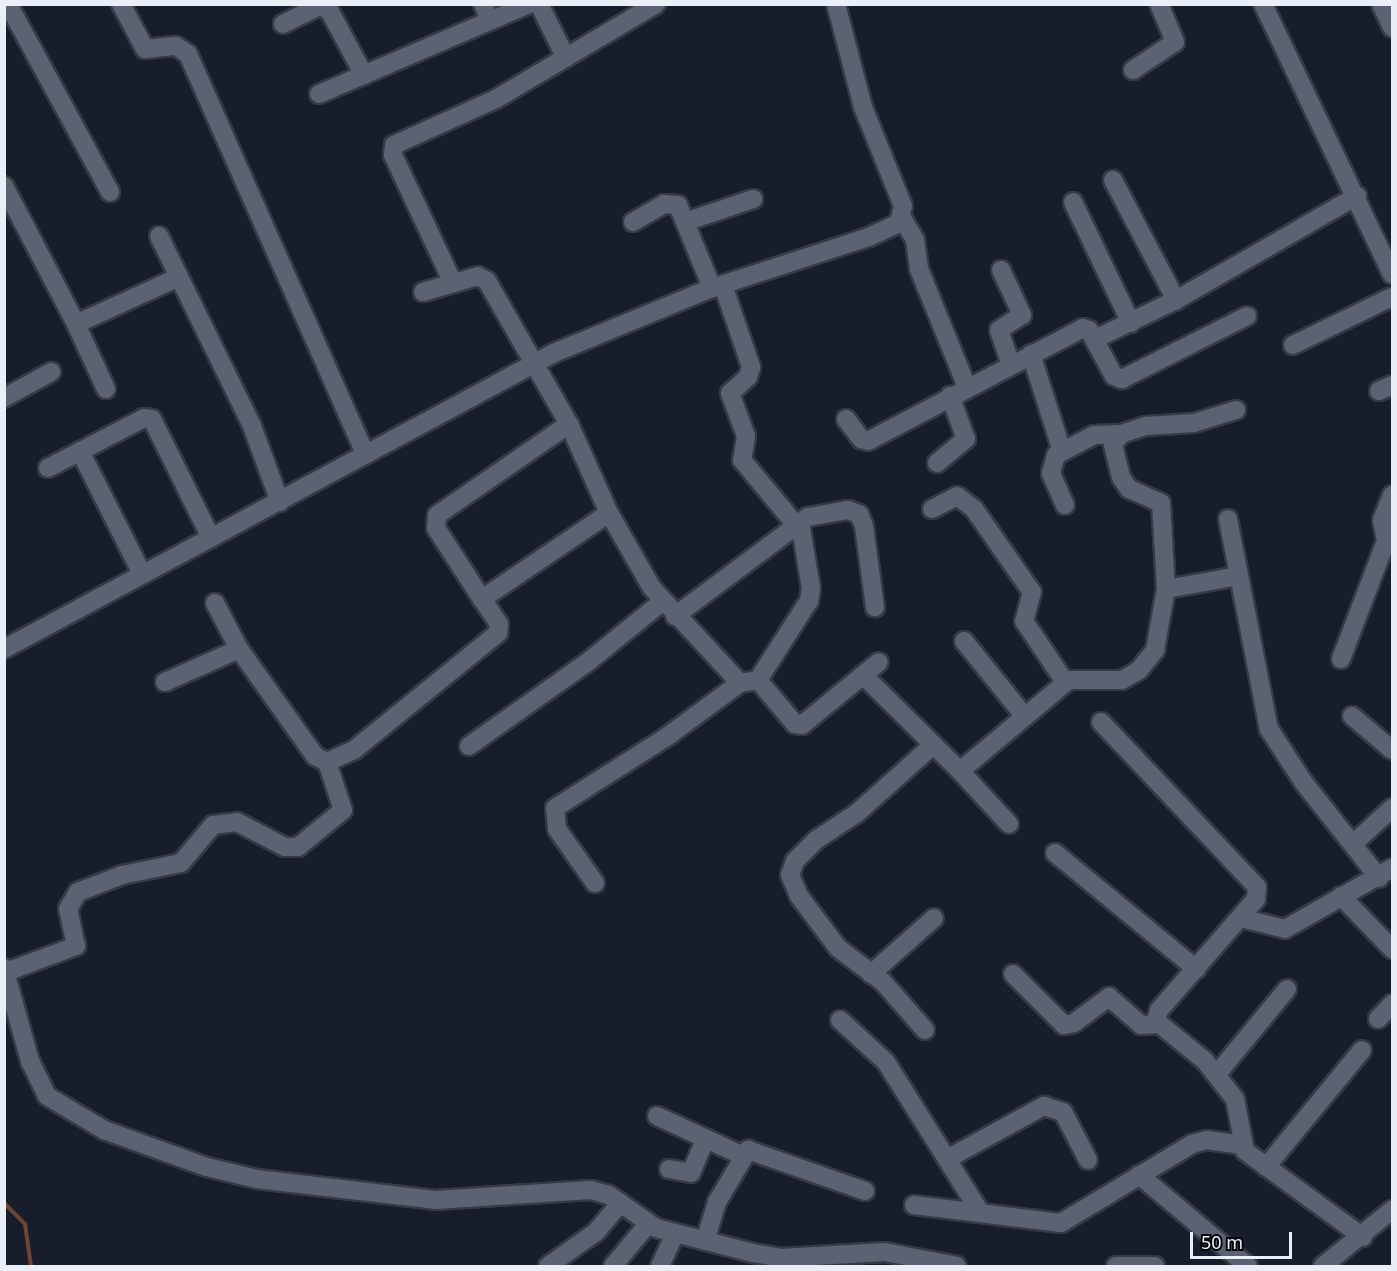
<!DOCTYPE html>
<html>
<head>
<meta charset="utf-8">
<style>
	body { margin:0 }
	#map { position:relative; width:1397px; height:1271px; overflow:hidden; background:#171d2a; font-family:"Noto Sans",sans-serif }
	div>[style] { position:absolute }
	.stream>* { height:4px; margin:-2px; padding:0 2px; transform-origin:2px; border-radius:2px; background:#6c4533 }
	.roads { filter:drop-shadow(2px 0 #363a44) drop-shadow(-2px 0 #363a44) drop-shadow(0 2px #363a44) drop-shadow(0 -2px #363a44) }
	.minor>* { height:18px; margin:-9px; padding:0 9px; transform-origin:9px; border-radius:9px; background:#5b6272 }
	span { translate:-50% -50%; white-space:nowrap; text-align:center; line-height:1.15; -webkit-text-stroke:6px #05070d; paint-order:stroke }
	.frame { position:absolute; inset:0; border:6px solid #e9eef7; pointer-events:none }
	.scale { position:absolute; left:1190px; top:1232px; width:102px; height:27px; box-sizing:border-box; border:3px solid #e9eef7; border-top:0; padding-left:8px; font-size:18px; line-height:21px; white-space:nowrap; color:#e9eef7; -webkit-text-stroke:4px #05070d; paint-order:stroke }
</style>
</head>
<body>
<div id="map">
	<div class="stream">
		<div style="left:4px;top:1203px;width:30px;rotate:45deg"></div>
		<div style="left:25px;top:1224px;width:42px;rotate:81.9deg"></div>
	</div>
	<div class="roads">
		<div class="minor">
			<div style="left:8px;top:4px;width:214px;rotate:61.5deg"></div>
			<div style="left:121px;top:4px;width:51px;rotate:61.9deg"></div>
			<div style="left:145px;top:49px;width:31px;rotate:-6deg"></div>
			<div style="left:176px;top:46px;width:14px;rotate:34deg"></div>
			<div style="left:188px;top:54px;width:435px;rotate:66.1deg"></div>
			<div style="left:483px;top:4px;width:18px;rotate:68deg"></div>
			<div style="left:539px;top:4px;width:60px;rotate:63.4deg"></div>
			<div style="left:1263px;top:4px;width:299px;rotate:64.5deg"></div>
			<div style="left:1381px;top:4px;width:26px;rotate:65deg"></div>
			<div style="left:283px;top:24px;width:40px;rotate:-26.6deg"></div>
			<div style="left:319px;top:6px;width:11px;rotate:22deg"></div>
			<div style="left:329px;top:10px;width:74px;rotate:61.7deg"></div>
			<div style="left:1133px;top:70px;width:50px;rotate:-33.7deg"></div>
			<div style="left:1175px;top:42px;width:41px;rotate:-112.8deg"></div>
			<div style="left:319px;top:94px;width:228px;rotate:-23.2deg"></div>
			<div style="left:1113px;top:180px;width:136px;rotate:62.3deg"></div>
			<div style="left:4px;top:186px;width:156px;rotate:62.4deg"></div>
			<div style="left:1073px;top:202px;width:134px;rotate:64.4deg"></div>
			<div style="left:902px;top:218px;width:26px;rotate:59deg"></div>
			<div style="left:915px;top:240px;width:29px;rotate:82deg"></div>
			<div style="left:919px;top:269px;width:127px;rotate:67.9deg"></div>
			<div style="left:633px;top:222px;width:36px;rotate:-30deg"></div>
			<div style="left:664px;top:204px;width:14px;rotate:4deg"></div>
			<div style="left:678px;top:205px;width:90px;rotate:67.7deg"></div>
			<div style="left:685px;top:222px;width:72px;rotate:-18.7deg"></div>
			<div style="left:159px;top:236px;width:212px;rotate:63.9deg"></div>
			<div style="left:252px;top:426px;width:81px;rotate:69.8deg"></div>
			<div style="left:1001px;top:270px;width:50px;rotate:65deg"></div>
			<div style="left:1022px;top:315px;width:27px;rotate:147deg"></div>
			<div style="left:999px;top:330px;width:36px;rotate:71deg"></div>
			<div style="left:453px;top:283px;width:141px;rotate:-115.1deg"></div>
			<div style="left:393px;top:155px;width:10px;rotate:-84deg"></div>
			<div style="left:394px;top:145px;width:112px;rotate:-24.3deg"></div>
			<div style="left:496px;top:99px;width:186px;rotate:-30.7deg"></div>
			<div style="left:723px;top:285px;width:87px;rotate:71.1deg"></div>
			<div style="left:751px;top:367px;width:10px;rotate:107deg"></div>
			<div style="left:748px;top:377px;width:24px;rotate:138deg"></div>
			<div style="left:730px;top:393px;width:46px;rotate:69.6deg"></div>
			<div style="left:746px;top:436px;width:24px;rotate:99deg"></div>
			<div style="left:742px;top:460px;width:85px;rotate:50.3deg"></div>
			<div style="left:423px;top:292px;width:57px;rotate:-16.2deg"></div>
			<div style="left:478px;top:276px;width:10px;rotate:29deg"></div>
			<div style="left:487px;top:281px;width:165px;rotate:60.2deg"></div>
			<div style="left:569px;top:424px;width:98px;rotate:65.8deg"></div>
			<div style="left:609px;top:513px;width:86px;rotate:60.2deg"></div>
			<div style="left:652px;top:588px;width:129px;rotate:47.2deg"></div>
			<div style="left:740px;top:683px;width:18px;rotate:-9deg"></div>
			<div style="left:758px;top:680px;width:57px;rotate:49.9deg"></div>
			<div style="left:795px;top:724px;width:7px;rotate:8deg"></div>
			<div style="left:802px;top:725px;width:99px;rotate:-39.3deg"></div>
			<div style="left:1095px;top:339px;width:90px;rotate:-25.7deg"></div>
			<div style="left:1176px;top:300px;width:209px;rotate:-29.9deg"></div>
			<div style="left:1293px;top:345px;width:110px;rotate:-25.9deg"></div>
			<div style="left:1031px;top:354px;width:102px;rotate:72.3deg"></div>
			<div style="left:106px;top:389px;width:72px;rotate:-114.8deg"></div>
			<div style="left:76px;top:324px;width:113px;rotate:-24.5deg"></div>
			<div style="left:1379px;top:391px;width:14px;rotate:-25deg"></div>
			<div style="left:4px;top:398px;width:54px;rotate:-29deg"></div>
			<div style="left:846px;top:419px;width:25px;rotate:53deg"></div>
			<div style="left:861px;top:439px;width:7px;rotate:16deg"></div>
			<div style="left:868px;top:441px;width:243px;rotate:-27.7deg"></div>
			<div style="left:1083px;top:328px;width:6px;rotate:18deg"></div>
			<div style="left:1089px;top:330px;width:52px;rotate:61.5deg"></div>
			<div style="left:1114px;top:376px;width:9px;rotate:21deg"></div>
			<div style="left:1122px;top:379px;width:140px;rotate:-26.7deg"></div>
			<div style="left:569px;top:424px;width:160px;rotate:145.4deg"></div>
			<div style="left:437px;top:515px;width:13px;rotate:94deg"></div>
			<div style="left:436px;top:528px;width:85px;rotate:57.1deg"></div>
			<div style="left:482px;top:599px;width:153px;rotate:-34.1deg"></div>
			<div style="left:80px;top:451px;width:138px;rotate:63.2deg"></div>
			<div style="left:937px;top:463px;width:38px;rotate:-40deg"></div>
			<div style="left:966px;top:439px;width:46px;rotate:-110.4deg"></div>
			<div style="left:48px;top:468px;width:108px;rotate:-27.5deg"></div>
			<div style="left:144px;top:418px;width:8px;rotate:7deg"></div>
			<div style="left:152px;top:419px;width:133px;rotate:63.6deg"></div>
			<div style="left:1065px;top:505px;width:35px;rotate:-114deg"></div>
			<div style="left:1051px;top:473px;width:19px;rotate:-74deg"></div>
			<div style="left:1056px;top:455px;width:43px;rotate:-27.8deg"></div>
			<div style="left:1094px;top:435px;width:27px;rotate:-2deg"></div>
			<div style="left:932px;top:509px;width:28px;rotate:-27deg"></div>
			<div style="left:957px;top:496px;width:21px;rotate:37deg"></div>
			<div style="left:974px;top:509px;width:101px;rotate:55.1deg"></div>
			<div style="left:1032px;top:592px;width:30px;rotate:105deg"></div>
			<div style="left:1024px;top:621px;width:73px;rotate:56.1deg"></div>
			<div style="left:1228px;top:519px;width:214px;rotate:79deg"></div>
			<div style="left:1269px;top:729px;width:64px;rotate:57.1deg"></div>
			<div style="left:1304px;top:783px;width:121px;rotate:51.7deg"></div>
			<div style="left:1166px;top:589px;width:86px;rotate:-93.3deg"></div>
			<div style="left:1161px;top:503px;width:35px;rotate:-156deg"></div>
			<div style="left:1129px;top:489px;width:14px;rotate:-124deg"></div>
			<div style="left:1121px;top:477px;width:34px;rotate:-104deg"></div>
			<div style="left:1113px;top:444px;width:13px;rotate:-51deg"></div>
			<div style="left:1121px;top:434px;width:25px;rotate:-18deg"></div>
			<div style="left:1145px;top:426px;width:49px;rotate:-3.5deg"></div>
			<div style="left:1194px;top:423px;width:44px;rotate:-17.2deg"></div>
			<div style="left:215px;top:603px;width:52px;rotate:62.4deg"></div>
			<div style="left:239px;top:649px;width:131px;rotate:54.6deg"></div>
			<div style="left:315px;top:756px;width:13px;rotate:27deg"></div>
			<div style="left:327px;top:762px;width:30px;rotate:-24deg"></div>
			<div style="left:354px;top:750px;width:186px;rotate:-39.1deg"></div>
			<div style="left:498px;top:633px;width:9px;rotate:-84deg"></div>
			<div style="left:499px;top:624px;width:30px;rotate:-124deg"></div>
			<div style="left:675px;top:616px;width:166px;rotate:-36.7deg"></div>
			<div style="left:808px;top:517px;width:41px;rotate:-9.9deg"></div>
			<div style="left:848px;top:510px;width:12px;rotate:20deg"></div>
			<div style="left:859px;top:514px;width:13px;rotate:67deg"></div>
			<div style="left:864px;top:526px;width:82px;rotate:82.3deg"></div>
			<div style="left:964px;top:641px;width:97px;rotate:51.2deg"></div>
			<div style="left:4px;top:649px;width:625px;rotate:-28.29deg"></div>
			<div style="left:554px;top:353px;width:171px;rotate:-22.4deg"></div>
			<div style="left:712px;top:288px;width:165px;rotate:-18deg"></div>
			<div style="left:869px;top:237px;width:33px;rotate:-25deg"></div>
			<div style="left:899px;top:223px;width:17px;rotate:-77deg"></div>
			<div style="left:903px;top:206px;width:107px;rotate:-112deg"></div>
			<div style="left:863px;top:107px;width:106px;rotate:-104.7deg"></div>
			<div style="left:1341px;top:659px;width:126px;rotate:-69.1deg"></div>
			<div style="left:1386px;top:541px;width:21px;rotate:-101deg"></div>
			<div style="left:1382px;top:520px;width:27px;rotate:-68deg"></div>
			<div style="left:863px;top:675px;width:136px;rotate:44.7deg"></div>
			<div style="left:758px;top:680px;width:94px;rotate:-57.2deg"></div>
			<div style="left:809px;top:601px;width:13px;rotate:-81deg"></div>
			<div style="left:811px;top:588px;width:67px;rotate:-99.5deg"></div>
			<div style="left:165px;top:682px;width:81px;rotate:-24deg"></div>
			<div style="left:1352px;top:716px;width:52px;rotate:40.4deg"></div>
			<div style="left:1101px;top:722px;width:227px;rotate:46.6deg"></div>
			<div style="left:1257px;top:887px;width:12px;rotate:95deg"></div>
			<div style="left:1256px;top:899px;width:147px;rotate:131.1deg"></div>
			<div style="left:1159px;top:1010px;width:11px;rotate:105deg"></div>
			<div style="left:1156px;top:1021px;width:63px;rotate:39.2deg"></div>
			<div style="left:1205px;top:1061px;width:48px;rotate:51.7deg"></div>
			<div style="left:1235px;top:1099px;width:53px;rotate:79.1deg"></div>
			<div style="left:1245px;top:1151px;width:146px;rotate:36.1deg"></div>
			<div style="left:469px;top:746px;width:147px;rotate:-35.3deg"></div>
			<div style="left:589px;top:661px;width:95px;rotate:-39deg"></div>
			<div style="left:1009px;top:824px;width:72px;rotate:-132.8deg"></div>
			<div style="left:960px;top:771px;width:142px;rotate:-39.9deg"></div>
			<div style="left:1069px;top:680px;width:53px"></div>
			<div style="left:1122px;top:680px;width:20px;rotate:-30deg"></div>
			<div style="left:1139px;top:670px;width:26px;rotate:-51deg"></div>
			<div style="left:1155px;top:650px;width:62px;rotate:-79.8deg"></div>
			<div style="left:1166px;top:589px;width:73px;rotate:-10.2deg"></div>
			<div style="left:1354px;top:843px;width:52px;rotate:-42.6deg"></div>
			<div style="left:1055px;top:853px;width:183px;rotate:39.4deg"></div>
			<div style="left:595px;top:883px;width:66px;rotate:-125.1deg"></div>
			<div style="left:557px;top:829px;width:21px;rotate:-95deg"></div>
			<div style="left:555px;top:808px;width:134px;rotate:-32.5deg"></div>
			<div style="left:668px;top:736px;width:89px;rotate:-36.4deg"></div>
			<div style="left:1341px;top:896px;width:74px;rotate:46.1deg"></div>
			<div style="left:1241px;top:918px;width:45px;rotate:14deg"></div>
			<div style="left:1285px;top:929px;width:123px;rotate:-29.7deg"></div>
			<div style="left:4px;top:968px;width:97px;rotate:74.4deg"></div>
			<div style="left:30px;top:1061px;width:39px;rotate:64deg"></div>
			<div style="left:47px;top:1096px;width:66px;rotate:30.8deg"></div>
			<div style="left:104px;top:1130px;width:109px;rotate:19.8deg"></div>
			<div style="left:207px;top:1167px;width:51px;rotate:13.5deg"></div>
			<div style="left:257px;top:1179px;width:179px;rotate:6.7deg"></div>
			<div style="left:435px;top:1200px;width:156px;rotate:-3.7deg"></div>
			<div style="left:591px;top:1190px;width:19px;rotate:16deg"></div>
			<div style="left:609px;top:1195px;width:57px;rotate:35.1deg"></div>
			<div style="left:656px;top:1228px;width:100px;rotate:14.5deg"></div>
			<div style="left:753px;top:1253px;width:27px;rotate:10deg"></div>
			<div style="left:780px;top:1258px;width:105px;rotate:-3.3deg"></div>
			<div style="left:885px;top:1252px;width:73px;rotate:11deg"></div>
			<div style="left:6px;top:972px;width:75px;rotate:-20.4deg"></div>
			<div style="left:76px;top:946px;width:38px;rotate:-102deg"></div>
			<div style="left:68px;top:909px;width:20px;rotate:-60deg"></div>
			<div style="left:78px;top:892px;width:47px;rotate:-21.1deg"></div>
			<div style="left:122px;top:875px;width:60px;rotate:-11.5deg"></div>
			<div style="left:181px;top:863px;width:50px;rotate:-49.9deg"></div>
			<div style="left:213px;top:825px;width:24px;rotate:-7deg"></div>
			<div style="left:237px;top:822px;width:54px;rotate:27.5deg"></div>
			<div style="left:285px;top:847px;width:13px"></div>
			<div style="left:298px;top:847px;width:58px;rotate:-39.4deg"></div>
			<div style="left:343px;top:810px;width:51px;rotate:-108.4deg"></div>
			<div style="left:871px;top:974px;width:84px;rotate:-41.6deg"></div>
			<div style="left:1013px;top:974px;width:72px;rotate:45deg"></div>
			<div style="left:1064px;top:1025px;width:10px;rotate:-11deg"></div>
			<div style="left:1074px;top:1023px;width:44px;rotate:-36.6deg"></div>
			<div style="left:1109px;top:997px;width:43px;rotate:41.2deg"></div>
			<div style="left:1141px;top:1025px;width:17px;rotate:-3deg"></div>
			<div style="left:1378px;top:1019px;width:21px;rotate:-47deg"></div>
			<div style="left:840px;top:1020px;width:62px;rotate:42.4deg"></div>
			<div style="left:886px;top:1062px;width:177px;rotate:57.9deg"></div>
			<div style="left:925px;top:1030px;width:64px;rotate:-131.2deg"></div>
			<div style="left:883px;top:982px;width:56px;rotate:-142.9deg"></div>
			<div style="left:838px;top:948px;width:65px;rotate:-126.9deg"></div>
			<div style="left:799px;top:896px;width:23px;rotate:-113deg"></div>
			<div style="left:790px;top:875px;width:15px;rotate:-70deg"></div>
			<div style="left:795px;top:861px;width:30px;rotate:-45deg"></div>
			<div style="left:816px;top:840px;width:49px;rotate:-33.4deg"></div>
			<div style="left:857px;top:813px;width:102px;rotate:-41.8deg"></div>
			<div style="left:1217px;top:1074px;width:110px;rotate:-50.5deg"></div>
			<div style="left:657px;top:1116px;width:95px;rotate:24.9deg"></div>
			<div style="left:947px;top:1159px;width:111px;rotate:-28.7deg"></div>
			<div style="left:1044px;top:1106px;width:20px;rotate:18deg"></div>
			<div style="left:1063px;top:1112px;width:54px;rotate:62.5deg"></div>
			<div style="left:1266px;top:1167px;width:151px;rotate:-50.6deg"></div>
			<div style="left:669px;top:1169px;width:22px;rotate:10deg"></div>
			<div style="left:691px;top:1173px;width:36px;rotate:-67deg"></div>
			<div style="left:1139px;top:1175px;width:142px;rotate:39.9deg"></div>
			<div style="left:914px;top:1205px;width:148px;rotate:7deg"></div>
			<div style="left:1061px;top:1223px;width:153px;rotate:-31.1deg"></div>
			<div style="left:1192px;top:1144px;width:16px;rotate:-15deg"></div>
			<div style="left:1207px;top:1140px;width:34px;rotate:8deg"></div>
			<div style="left:705px;top:1241px;width:41px;rotate:-72.9deg"></div>
			<div style="left:717px;top:1202px;width:61px;rotate:-59.2deg"></div>
			<div style="left:748px;top:1150px;width:124px;rotate:19.3deg"></div>
			<div style="left:548px;top:1266px;width:59px;rotate:-35.3deg"></div>
			<div style="left:596px;top:1232px;width:38px;rotate:-50deg"></div>
			<div style="left:613px;top:1266px;width:55px;rotate:-50.2deg"></div>
			<div style="left:660px;top:1266px;width:35px;rotate:-65deg"></div>
			<div style="left:1116px;top:1266px;width:39px"></div>
			<div style="left:1323px;top:1266px;width:89px;rotate:-39.1deg"></div>
		</div>
	</div>
	<div class="frame"></div>
	<div class="scale">50 m</div>
</div>
</body>
</html>
